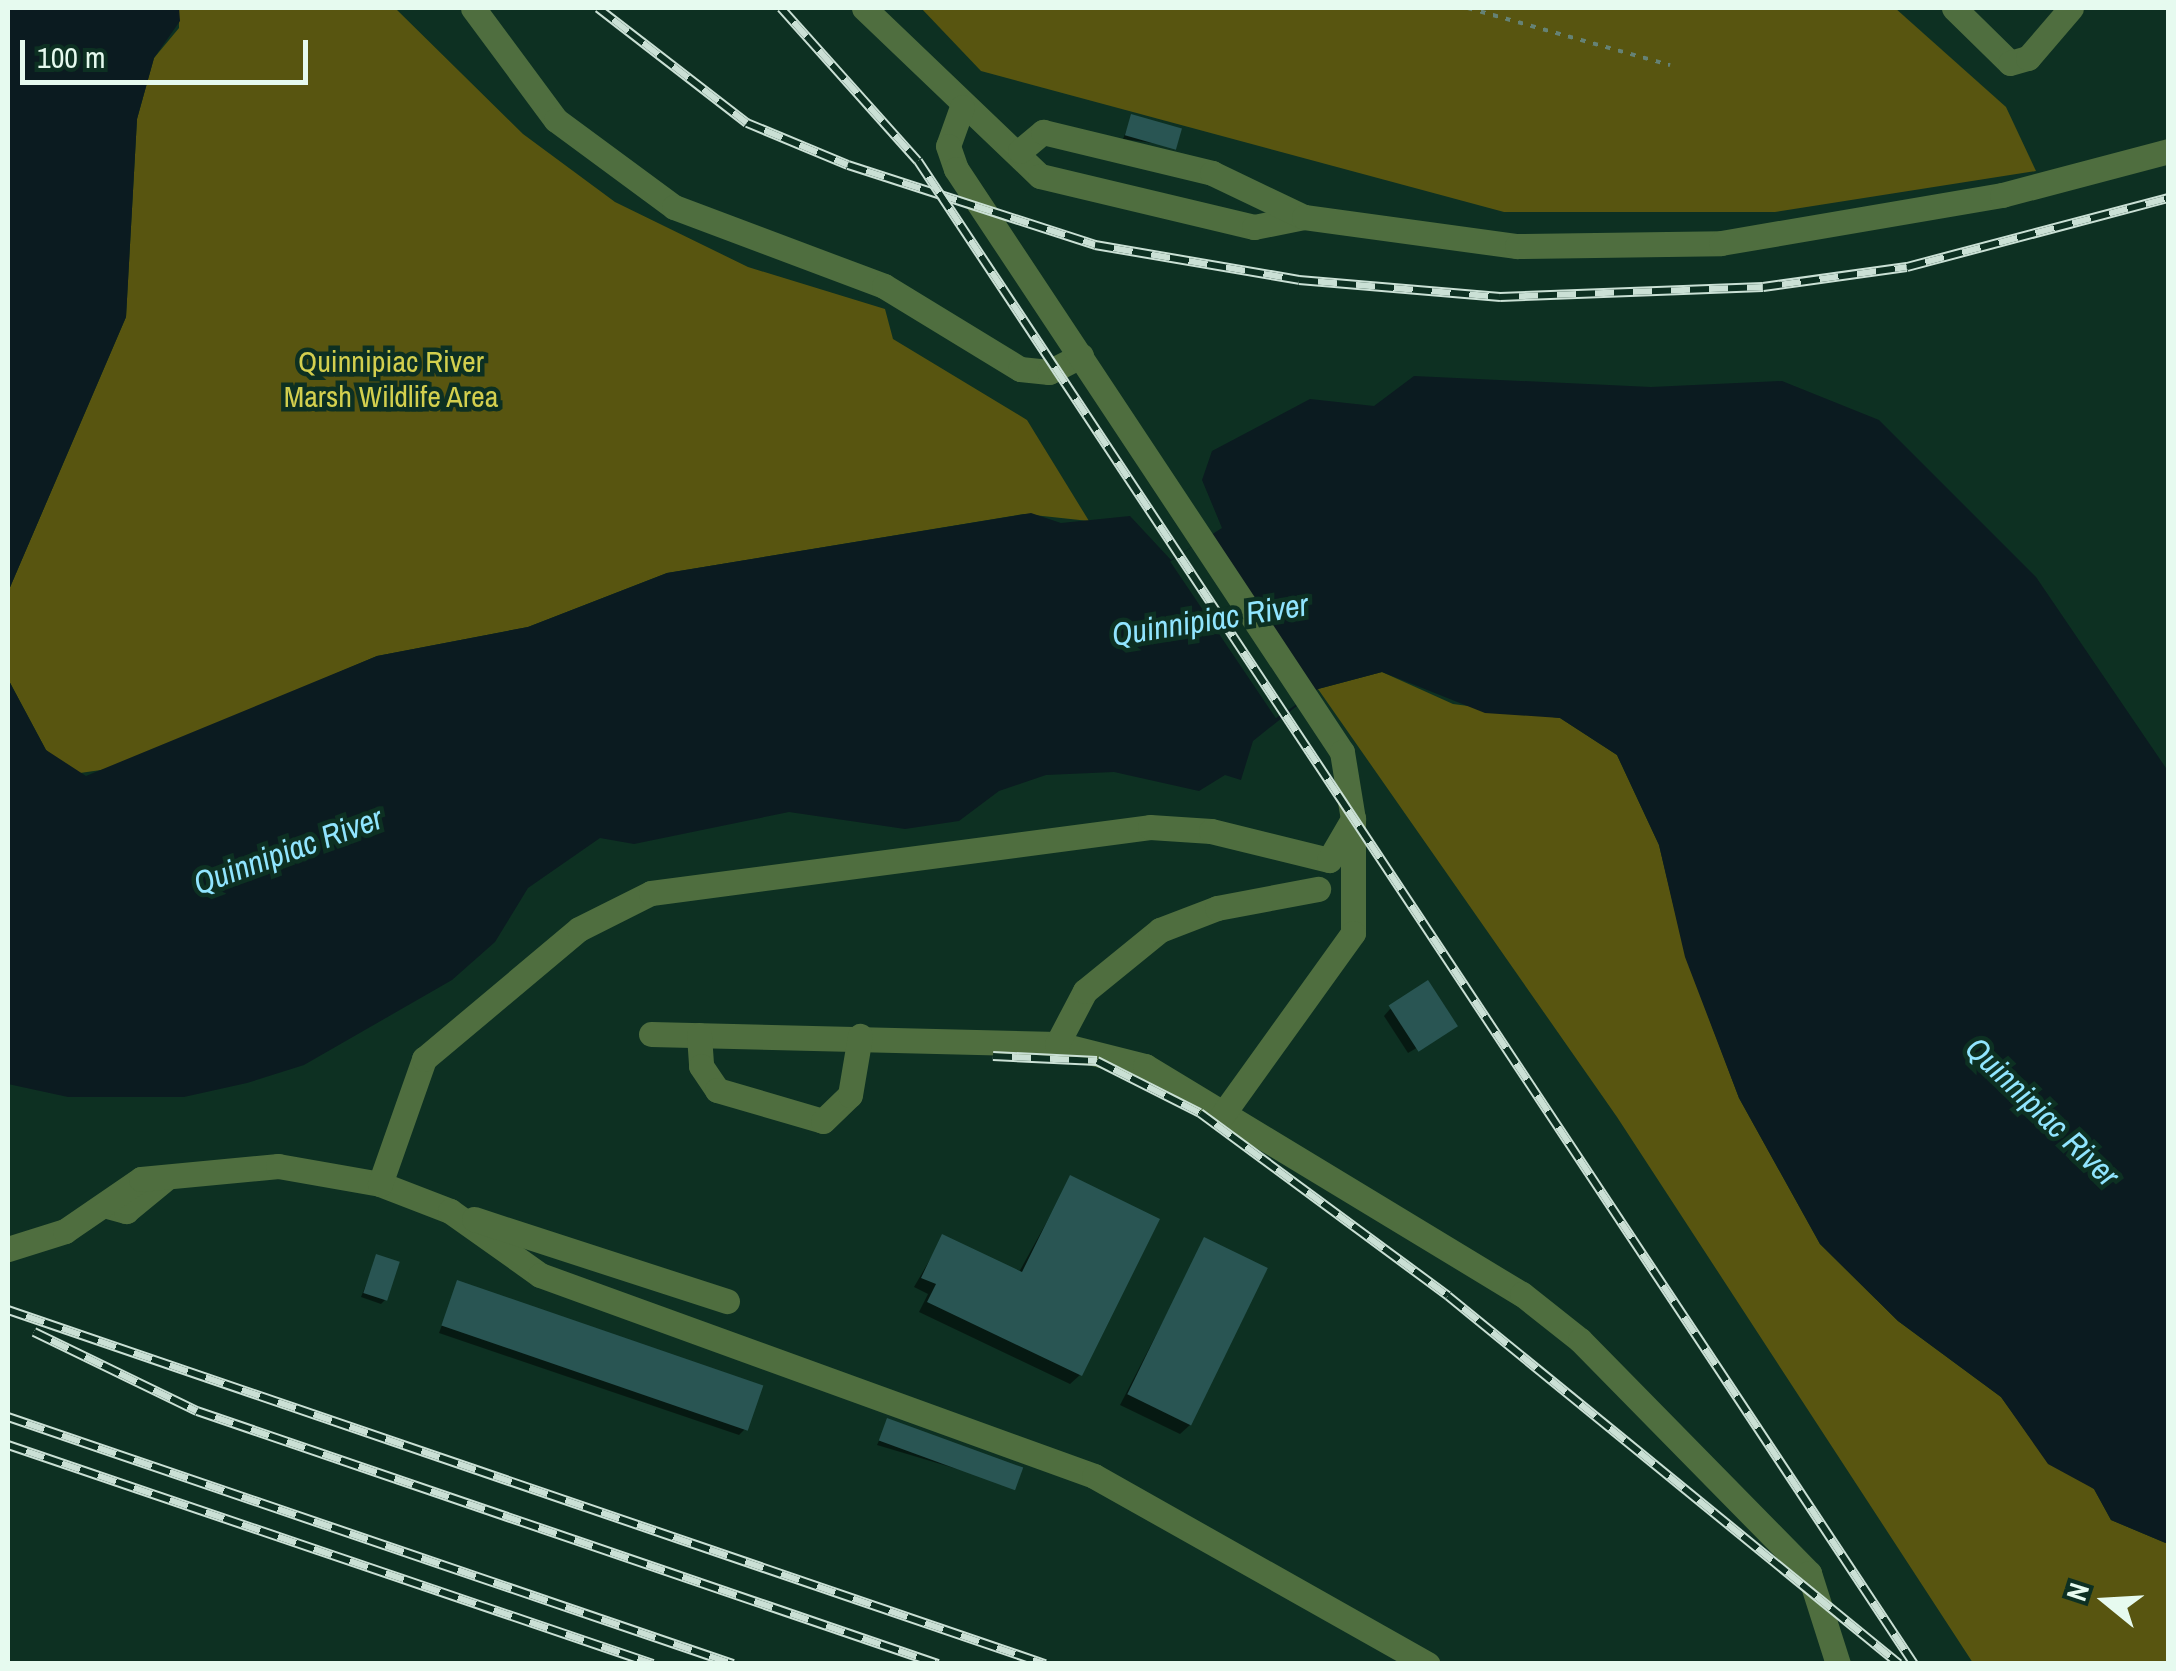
<!DOCTYPE html>
<html>
<head>
<meta charset="utf-8">
<style>
	body { margin:0 }
	#map { position:relative; width:2176px; height:1671px; overflow:hidden; background:#0d3022; font-family:"Archivo Narrow",sans-serif }
	div>[style] { position:absolute }
	.green>* { inset:0; background:#585510 }
	.water>* { inset:0; background:#0b1b20 }
	.pier>* { inset:0; background:#0d3022; transform-origin:0 0 }
	.shadow>* { inset:0; background:#0007 }
	.building>* { inset:0; background:#295553; transform-origin:0 0 }
	.path>* { height:4px; margin-top:-2px; transform-origin:0; background:repeating-linear-gradient(90deg,#658275 0 5px,transparent 0 13px) }
	.minor>* { height:25px; margin:-12.5px; padding:0 12.5px; transform-origin:12.5px; border-radius:12.5px; background:#4f6e3f }
	.rail>* { height:10px; margin-top:-5px; transform-origin:0; background:repeating-linear-gradient(90deg,#0d3022 0 19px,#cae0d5 0 38px); box-sizing:border-box; border-block:2px solid #cae0d5 }
	span { translate:-50% -50%; white-space:nowrap; text-align:center; line-height:1.15; -webkit-text-stroke:9px #0d3022; paint-order:stroke }
	.park-label { font-size:30px; color:#d3cf4e }
	.water-label { font-size:32px; color:#91e5ff; font-style:italic }
	.frame { position:absolute; inset:0; border:10px solid #e6faef; pointer-events:none }
	.north { position:absolute; left:2056px; top:1551px; width:100px; height:100px; -webkit-text-stroke:8px #0d3022; paint-order:stroke; rotate:288deg; font-size:28px; font-weight:700; line-height:40px; text-align:center; color:#e6faef }
	.north::after { content:''; display:block; margin:auto; width:35px; height:45px; background:#e6faef; clip-path:polygon(50% 0,100% 100%,50% 72%,0 100%) }
	.scale { position:absolute; left:20px; top:40px; width:288px; height:45px; box-sizing:border-box; border:5px solid #e6faef; border-top:0; padding-left:12px; font-size:30px; line-height:35px; white-space:nowrap; color:#e6faef; -webkit-text-stroke:8px #0d3022; paint-order:stroke }
</style>
</head>
<body>
<div id="map">
	<div class="green">
		<div style="clip-path:polygon(179px 8px,395px 8px,523px 134px,615px 202px,748px 267px,885px 309px,893px 339px,1027px 420px,1089px 521px,1024px 514px,667px 573px,528px 627px,377px 656px,115px 768px,73px 774px,46px 750px,8px 679px,8px 592px,126px 317px,137px 119px,154px 58px,179px 28px)"></div>
		<div style="clip-path:polygon(921px 8px,1895px 8px,2006px 107px,2036px 171px,1775px 212px,1504px 212px,981px 71px)"></div>
		<div style="clip-path:polygon(1382px 672px,1453px 704px,1560px 718px,1617px 755px,1659px 845px,1686px 957px,1739px 1098px,1820px 1244px,1898px 1321px,2001px 1397px,2040px 1451px,2094px 1489px,2111px 1520px,2168px 1544px,2168px 1663px,1973px 1663px,1617px 1117px,1318px 689px)"></div>
	</div>
	<div class="water">
		<div style="clip-path:polygon(8px 8px,179px 8px,180px 21px,154px 58px,137px 119px,126px 317px,8px 592px)"></div>
		<div style="clip-path:polygon(1414px 376px,1651px 387px,1782px 381px,1879px 420px,2036px 577px,2168px 771px,2168px 1544px,2111px 1520px,2094px 1489px,2048px 1464px,2001px 1397px,1898px 1321px,1820px 1244px,1739px 1098px,1685px 957px,1659px 845px,1617px 755px,1560px 718px,1485px 713px,1382px 672px,1318px 689px,1253px 741px,1241px 780px,1225px 775px,1199px 791px,1114px 772px,1046px 775px,999px 791px,959px 821px,905px 829px,789px 812px,634px 844px,600px 838px,528px 888px,495px 942px,452px 980px,304px 1065px,247px 1083px,184px 1097px,68px 1097px,8px 1084px,8px 679px,46px 750px,86px 776px,377px 656px,528px 627px,667px 573px,1031px 513px,1061px 523px,1130px 516px,1171px 560px,1222px 528px,1202px 480px,1212px 451px,1310px 399px,1374px 406px)"></div>
	</div>
	<div class="pier">
		<div style="left:1205px;top:538px;width:189px;height:42px;rotate:56deg"></div>
	</div>
	<div class="shadow">
		<div style="clip-path:polygon(1132px 117px,1174px 146px,1123px 139px)"></div>
		<div style="clip-path:polygon(1390px 1009px,1454px 1026px,1408px 1053px,1384px 1016px)"></div>
		<div style="clip-path:polygon(1071px 1178px,1080px 1375px,1070px 1384px,919px 1312px,928px 1294px,914px 1287px,943px 1237px,1018px 1274px)"></div>
		<div style="clip-path:polygon(1205px 1240px,1190px 1425px,1180px 1434px,1120px 1405px)"></div>
		<div style="clip-path:polygon(377px 1257px,385px 1300px,381px 1304px,361px 1297px)"></div>
		<div style="clip-path:polygon(458px 1282px,747px 1427px,739px 1435px,439px 1333px)"></div>
		<div style="clip-path:polygon(888px 1421px,1014px 1486px,877px 1445px)"></div>
	</div>
	<div class="building">
		<div style="left:1131px;top:114px;width:53px;height:22px;rotate:16deg"></div>
		<div style="left:1428px;top:980px;width:55px;height:47px;rotate:57deg"></div>
		<div style="clip-path:polygon(1070px 1175px,1160px 1219px,1082px 1376px,927px 1302px,936px 1284px,921px 1278px,942px 1234px,1022px 1272px)"></div>
		<div style="left:1204px;top:1237px;width:71px;height:175px;rotate:26deg"></div>
		<div style="left:376px;top:1254px;width:25px;height:41px;rotate:18deg"></div>
		<div style="left:457px;top:1280px;width:324px;height:48px;rotate:19deg"></div>
		<div style="left:887px;top:1418px;width:145px;height:24px;rotate:20deg"></div>
	</div>
	<div class="path">
		<div style="left:1468px;top:8px;width:210px;rotate:15.8deg"></div>
	</div>
	<div class="minor">
		<div style="left:473px;top:8px;width:139px;rotate:53.5deg"></div>
		<div style="left:556px;top:120px;width:147px;rotate:36.4deg"></div>
		<div style="left:674px;top:207px;width:224px;rotate:20.6deg"></div>
		<div style="left:884px;top:286px;width:159px;rotate:31.4deg"></div>
		<div style="left:1020px;top:369px;width:29px;rotate:6deg"></div>
		<div style="left:1049px;top:372px;width:36px;rotate:-27deg"></div>
		<div style="left:864px;top:8px;width:243px;rotate:43.7deg"></div>
		<div style="left:1040px;top:176px;width:220px;rotate:13.4deg"></div>
		<div style="left:1254px;top:227px;width:51px;rotate:-11.3deg"></div>
		<div style="left:1954px;top:8px;width:78px;rotate:44.5deg"></div>
		<div style="left:2010px;top:63px;width:19px;rotate:-16deg"></div>
		<div style="left:2028px;top:58px;width:66px;rotate:-49.3deg"></div>
		<div style="left:962px;top:107px;width:41px;rotate:109.7deg"></div>
		<div style="left:948px;top:146px;width:24px;rotate:71deg"></div>
		<div style="left:956px;top:169px;width:699px;rotate:56.49deg"></div>
		<div style="left:1342px;top:752px;width:68px;rotate:80.7deg"></div>
		<div style="left:1020px;top:151px;width:30px;rotate:-40deg"></div>
		<div style="left:1043px;top:132px;width:174px;rotate:13.6deg"></div>
		<div style="left:1212px;top:173px;width:102px;rotate:25.6deg"></div>
		<div style="left:1304px;top:217px;width:215px;rotate:7.8deg"></div>
		<div style="left:1517px;top:246px;width:204px;rotate:-0.8deg"></div>
		<div style="left:1721px;top:243px;width:285px;rotate:-9.7deg"></div>
		<div style="left:2002px;top:195px;width:172px;rotate:-14.8deg"></div>
		<div style="left:651px;top:1034px;width:406px;rotate:1.4deg"></div>
		<div style="left:1057px;top:1044px;width:91px;rotate:14deg"></div>
		<div style="left:1145px;top:1066px;width:441px;rotate:31.2deg"></div>
		<div style="left:1522px;top:1294px;width:74px;rotate:38.4deg"></div>
		<div style="left:1580px;top:1340px;width:327px;rotate:45.5deg"></div>
		<div style="left:1809px;top:1573px;width:96px;rotate:72.3deg"></div>
		<div style="left:699px;top:1035px;width:31px;rotate:86deg"></div>
		<div style="left:701px;top:1066px;width:29px;rotate:56deg"></div>
		<div style="left:717px;top:1090px;width:110px;rotate:16.3deg"></div>
		<div style="left:823px;top:1121px;width:37px;rotate:-44deg"></div>
		<div style="left:850px;top:1095px;width:60px;rotate:-80.4deg"></div>
		<div style="left:1057px;top:1044px;width:60px;rotate:-62.2deg"></div>
		<div style="left:1085px;top:991px;width:97px;rotate:-39.1deg"></div>
		<div style="left:1160px;top:930px;width:61px;rotate:-21.1deg"></div>
		<div style="left:1217px;top:908px;width:103px;rotate:-10.7deg"></div>
		<div style="left:380px;top:1184px;width:75px;rotate:21.1deg"></div>
		<div style="left:450px;top:1211px;width:110px;rotate:35.4deg"></div>
		<div style="left:540px;top:1275px;width:589px;rotate:19.94deg"></div>
		<div style="left:1094px;top:1476px;width:383px;rotate:29.4deg"></div>
		<div style="left:107px;top:1206px;width:20px;rotate:15deg"></div>
		<div style="left:126px;top:1211px;width:50px;rotate:-39.4deg"></div>
		<div style="left:474px;top:1219px;width:266px;rotate:18deg"></div>
		<div style="left:8px;top:1249px;width:60px;rotate:-17.5deg"></div>
		<div style="left:65px;top:1231px;width:92px;rotate:-34.4deg"></div>
		<div style="left:141px;top:1179px;width:138px;rotate:-5.4deg"></div>
		<div style="left:278px;top:1166px;width:104px;rotate:10deg"></div>
		<div style="left:380px;top:1184px;width:133px;rotate:-70.6deg"></div>
		<div style="left:424px;top:1059px;width:202px;rotate:-40deg"></div>
		<div style="left:579px;top:929px;width:80px;rotate:-26.6deg"></div>
		<div style="left:651px;top:893px;width:503px;rotate:-7.53deg"></div>
		<div style="left:1150px;top:827px;width:61px;rotate:3.8deg"></div>
		<div style="left:1211px;top:831px;width:122px;rotate:13.8deg"></div>
		<div style="left:1329px;top:860px;width:48px;rotate:-59.7deg"></div>
		<div style="left:1353px;top:819px;width:114px;rotate:90deg"></div>
		<div style="left:1353px;top:933px;width:223px;rotate:125.7deg"></div>
	</div>
	<div class="rail">
		<div style="left:598px;top:8px;width:188px;rotate:37.7deg"></div>
		<div style="left:747px;top:123px;width:109px;rotate:22.6deg"></div>
		<div style="left:848px;top:165px;width:260px;rotate:17.9deg"></div>
		<div style="left:1095px;top:245px;width:207px;rotate:9.7deg"></div>
		<div style="left:1299px;top:280px;width:202px;rotate:4.8deg"></div>
		<div style="left:1500px;top:297px;width:263px;rotate:-2.2deg"></div>
		<div style="left:1763px;top:287px;width:145px;rotate:-7.9deg"></div>
		<div style="left:1907px;top:267px;width:270px;rotate:-14.8deg"></div>
		<div style="left:781px;top:8px;width:205px;rotate:48.2deg"></div>
		<div style="left:918px;top:161px;width:1803px;rotate:56.47deg"></div>
		<div style="left:993px;top:1056px;width:104px;rotate:2.8deg"></div>
		<div style="left:1097px;top:1061px;width:115px;rotate:26.8deg"></div>
		<div style="left:1200px;top:1113px;width:308px;rotate:36.4deg"></div>
		<div style="left:1448px;top:1296px;width:582px;rotate:39.21deg"></div>
		<div style="left:8px;top:1310px;width:1096px;rotate:18.85deg"></div>
		<div style="left:34px;top:1332px;width:181px;rotate:25.9deg"></div>
		<div style="left:197px;top:1411px;width:783px;rotate:18.85deg"></div>
		<div style="left:8px;top:1417px;width:766px;rotate:18.81deg"></div>
		<div style="left:8px;top:1445px;width:681px;rotate:18.75deg"></div>
	</div>
	<div class="park-label">
		<span style="left:391px;top:378px">Quinnipiac River<br>Marsh Wildlife Area</span>
	</div>
	<div class="water-label">
		<span style="left:1210px;top:620px;rotate:-9deg">Quinnipiac River</span>
		<span style="left:288px;top:851px;rotate:-20deg">Quinnipiac River</span>
		<span style="left:2042px;top:1112px;rotate:44deg">Quinnipiac River</span>
	</div>
	<div class="frame"></div>
	<div class="north">N</div>
	<div class="scale">100 m</div>
</div>
</body>
</html>
